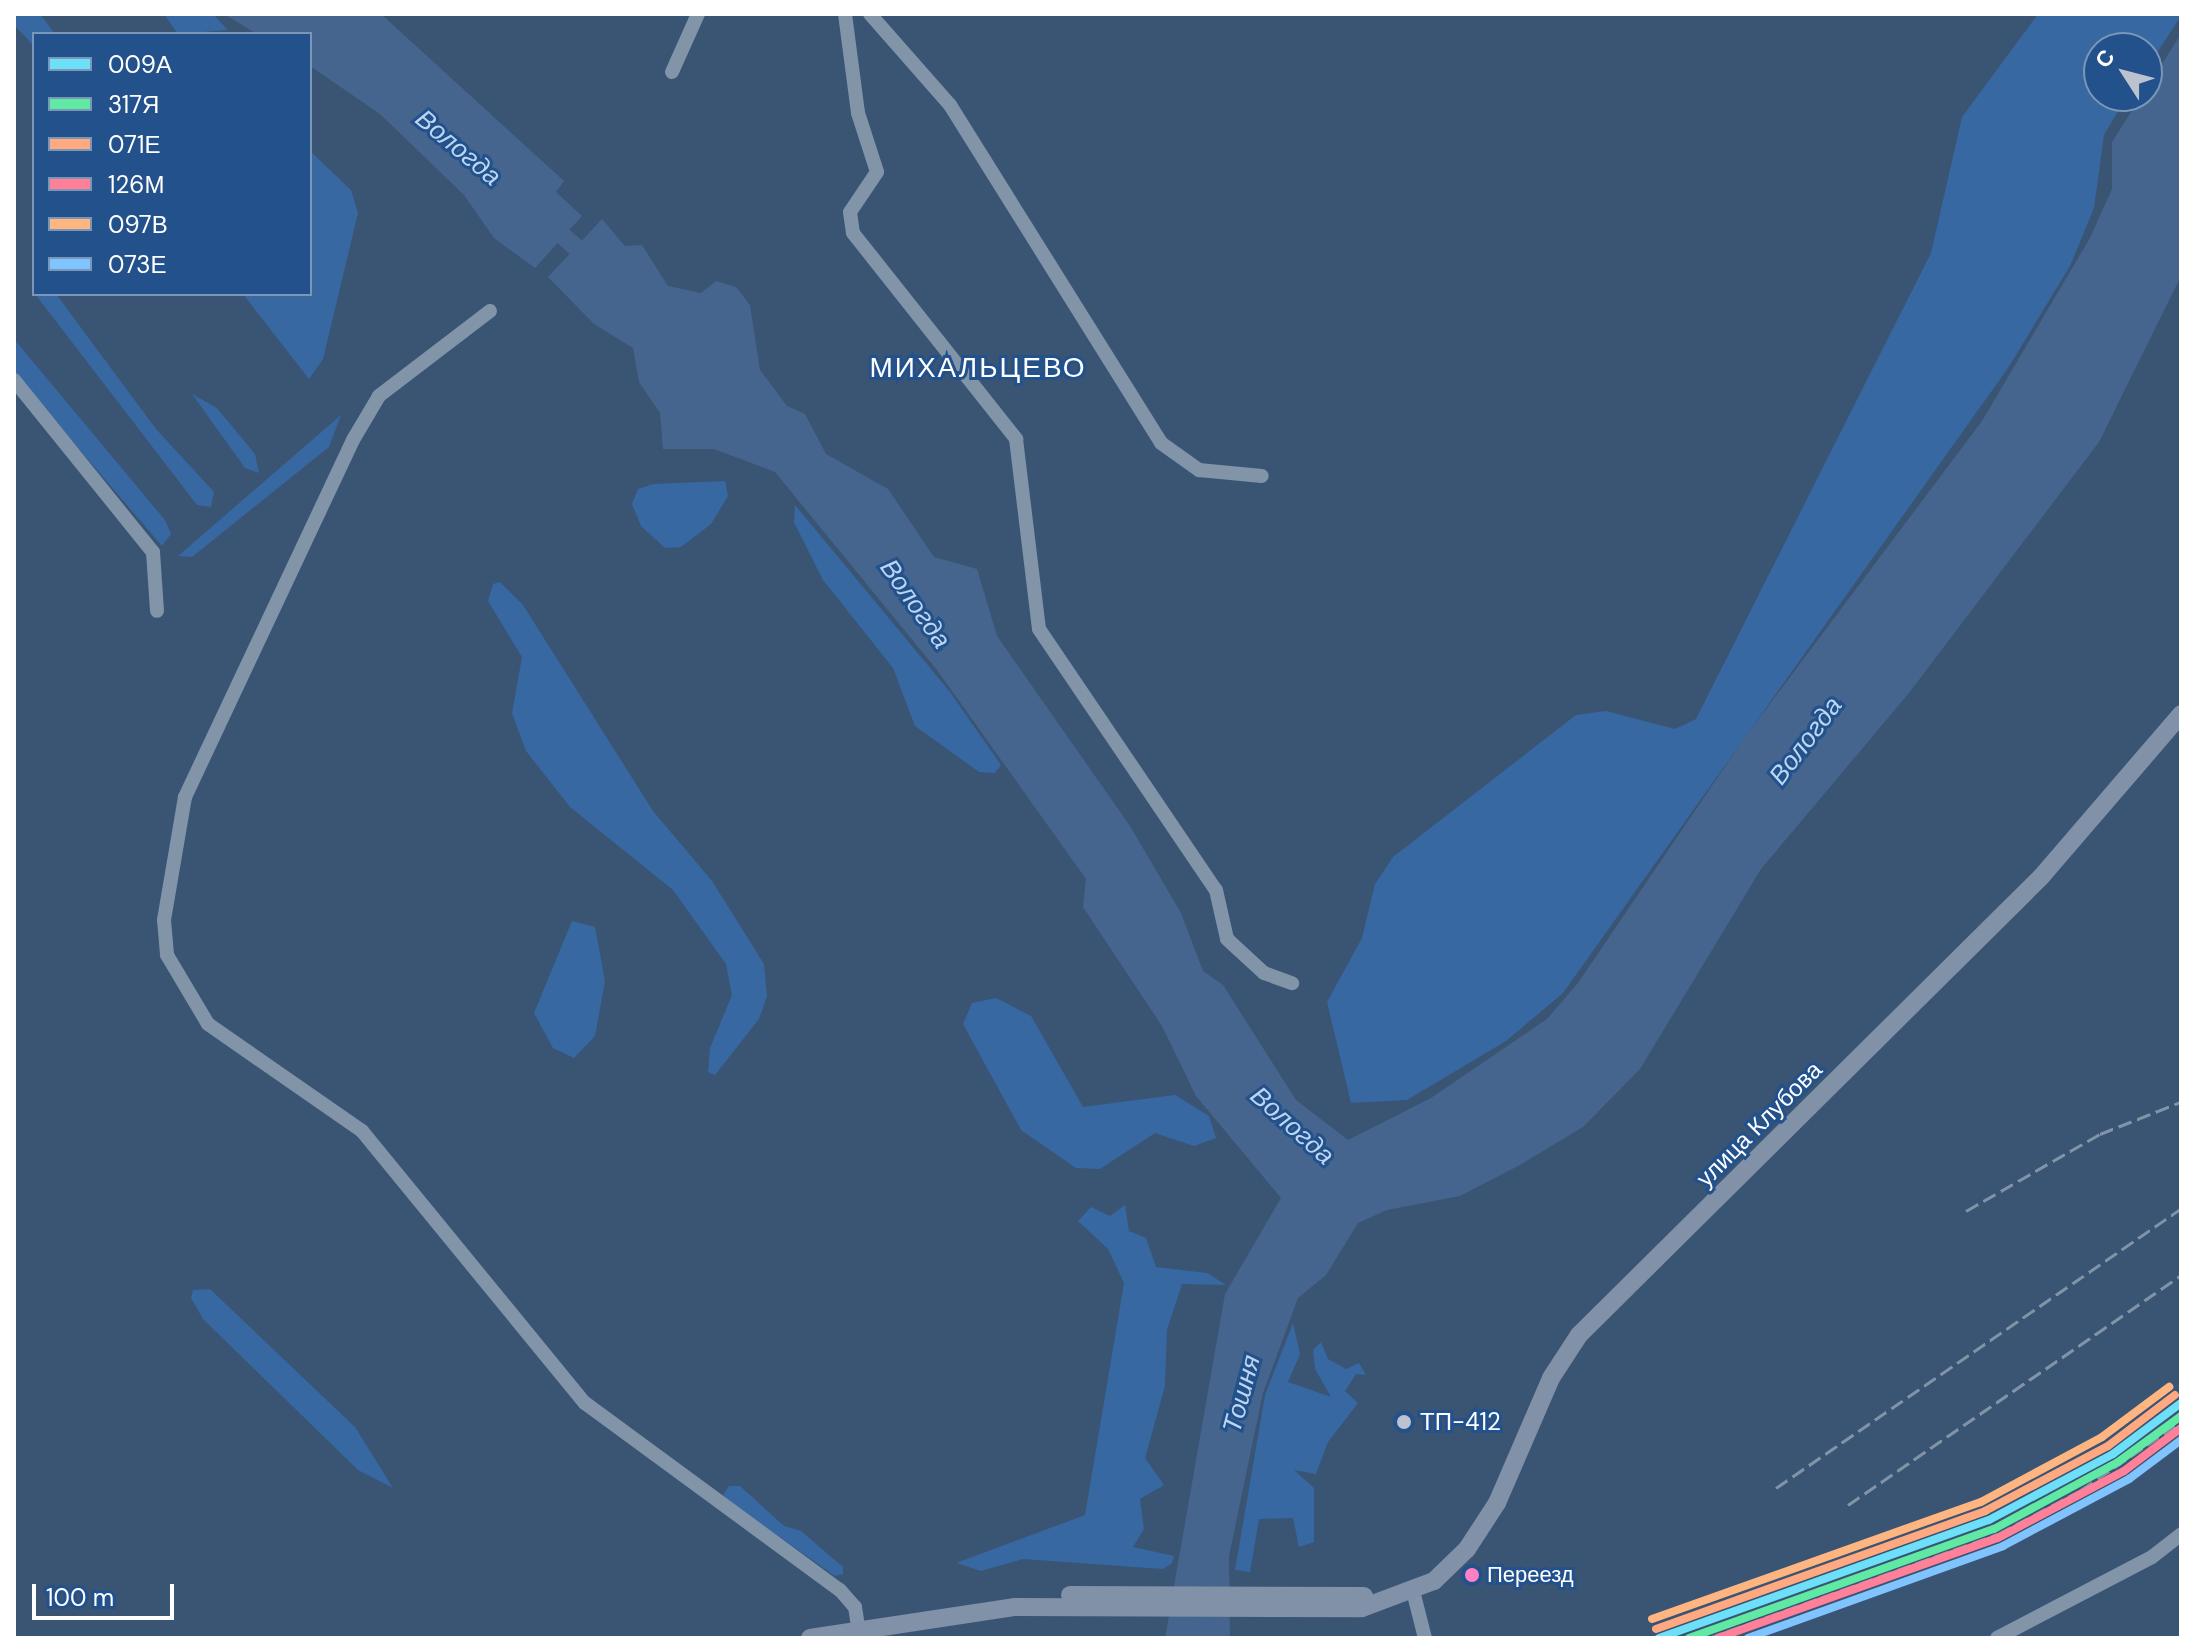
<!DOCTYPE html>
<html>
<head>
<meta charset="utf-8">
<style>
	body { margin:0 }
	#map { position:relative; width:2195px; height:1652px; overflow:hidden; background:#3a5474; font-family:"DM Sans",sans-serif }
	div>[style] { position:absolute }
	.green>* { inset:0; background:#3768a2 }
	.water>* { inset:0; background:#45658e }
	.river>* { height:18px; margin:-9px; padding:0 9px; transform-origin:9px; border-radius:9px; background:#45658e }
	.minor>* { height:14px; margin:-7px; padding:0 7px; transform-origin:7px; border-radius:7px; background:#8194a8 }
	.major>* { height:18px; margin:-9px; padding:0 9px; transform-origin:9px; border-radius:9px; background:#8191a7 }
	.rail>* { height:3px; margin-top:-1.5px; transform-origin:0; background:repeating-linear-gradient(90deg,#8193a7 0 14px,transparent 0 20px) }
	.rail-1>* { height:8px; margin:-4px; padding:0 4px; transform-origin:4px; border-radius:4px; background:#6ddff8 }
	.rail-2>* { height:8px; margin:-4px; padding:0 4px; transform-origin:4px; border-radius:4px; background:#60e9a3 }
	.rail-3>* { height:8px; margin:-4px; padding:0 4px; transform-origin:4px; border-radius:4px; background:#ffa980 }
	.rail-4>* { height:8px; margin:-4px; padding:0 4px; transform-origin:4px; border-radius:4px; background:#ff8098 }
	.rail-5>* { height:8px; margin:-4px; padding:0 4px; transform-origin:4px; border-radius:4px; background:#ffb580 }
	.rail-6>* { height:8px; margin:-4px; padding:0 4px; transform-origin:4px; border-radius:4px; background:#80c4ff }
	.dots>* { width:22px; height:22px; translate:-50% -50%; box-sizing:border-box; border:4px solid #22518c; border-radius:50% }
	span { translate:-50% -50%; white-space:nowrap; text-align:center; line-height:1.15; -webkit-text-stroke:6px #22518c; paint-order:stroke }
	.bus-label { font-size:22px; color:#fff }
	.left { translate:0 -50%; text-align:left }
	.street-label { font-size:24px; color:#fff }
	.poi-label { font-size:24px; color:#fff }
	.water-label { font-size:26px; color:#bcd5f2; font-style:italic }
	.quarter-label { font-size:28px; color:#fff; letter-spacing:2px }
	.frame { position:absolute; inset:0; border:16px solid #fff; pointer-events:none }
	.legend { position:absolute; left:32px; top:32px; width:280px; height:264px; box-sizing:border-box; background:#22518c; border:2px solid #7a97ba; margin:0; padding:10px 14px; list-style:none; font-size:24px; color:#fff }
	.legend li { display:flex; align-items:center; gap:16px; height:40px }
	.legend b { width:40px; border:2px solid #7a97ba }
	.north { position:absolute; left:2083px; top:32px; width:80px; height:80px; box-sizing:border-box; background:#22518c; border:2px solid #7a97ba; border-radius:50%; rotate:306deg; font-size:22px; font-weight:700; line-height:32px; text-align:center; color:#fff }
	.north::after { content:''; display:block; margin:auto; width:28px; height:36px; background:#bac3ce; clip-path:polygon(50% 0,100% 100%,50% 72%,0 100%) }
	.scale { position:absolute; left:32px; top:1584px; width:142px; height:36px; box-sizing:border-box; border:4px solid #fff; border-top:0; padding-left:10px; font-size:24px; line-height:28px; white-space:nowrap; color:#fff; -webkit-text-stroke:6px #22518c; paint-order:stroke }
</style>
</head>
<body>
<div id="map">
	<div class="green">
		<div style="clip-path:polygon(14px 14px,40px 14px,55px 34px,34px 34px,34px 46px,14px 25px)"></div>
		<div style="clip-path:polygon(164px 14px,213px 14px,228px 30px,178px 34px)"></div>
		<div style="clip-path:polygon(2038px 14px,2181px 16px,2147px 68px,2147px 48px,2099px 48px,2099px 96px,2127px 96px,2104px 135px,2094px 208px,2070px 266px,2008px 368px,1563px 993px,1506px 1041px,1407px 1100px,1351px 1103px,1327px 1002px,1362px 938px,1375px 884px,1393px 857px,1576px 715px,1606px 711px,1675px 729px,1696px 719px,1931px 253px,1962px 117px)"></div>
		<div style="clip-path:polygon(310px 151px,351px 190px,358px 213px,323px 359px,309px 379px,243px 294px,310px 294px)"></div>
		<div style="clip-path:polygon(35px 294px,56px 294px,156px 429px,214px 492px,211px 507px,197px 505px)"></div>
		<div style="clip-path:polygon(14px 339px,165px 520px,171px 534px,162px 546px,14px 373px)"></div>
		<div style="clip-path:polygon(192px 394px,217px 408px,255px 454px,259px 473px,245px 468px)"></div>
		<div style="clip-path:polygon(341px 415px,329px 447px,192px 557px,178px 556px)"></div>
		<div style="clip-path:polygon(725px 481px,728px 496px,711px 524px,681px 547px,665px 548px,641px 526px,632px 504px,638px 489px,653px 484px)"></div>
		<div style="clip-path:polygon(795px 505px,950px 692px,1001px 765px,995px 773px,979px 772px,915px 726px,893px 668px,823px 580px,794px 522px)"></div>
		<div style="clip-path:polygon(500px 582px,523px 605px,653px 811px,712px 881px,764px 964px,767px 996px,759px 1019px,715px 1075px,708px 1072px,710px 1048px,732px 995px,726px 964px,673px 890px,570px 807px,526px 751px,512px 713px,522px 657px,488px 601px,493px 584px)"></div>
		<div style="clip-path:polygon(572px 921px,595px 927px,605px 981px,595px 1036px,574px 1058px,553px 1048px,534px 1013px)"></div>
		<div style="clip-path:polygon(996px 998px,1031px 1016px,1083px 1107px,1175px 1095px,1209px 1116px,1216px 1138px,1194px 1146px,1155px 1133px,1100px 1169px,1076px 1168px,1021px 1130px,963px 1024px,972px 1003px)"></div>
		<div style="clip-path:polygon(1125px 1205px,1129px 1231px,1146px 1238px,1156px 1267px,1207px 1273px,1226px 1285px,1182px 1284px,1167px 1330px,1165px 1386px,1145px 1458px,1164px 1485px,1140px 1499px,1144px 1529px,1133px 1547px,1174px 1556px,1172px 1563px,1163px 1569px,1023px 1559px,981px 1571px,956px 1563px,1085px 1515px,1124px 1283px,1108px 1249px,1078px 1221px,1091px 1207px,1110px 1216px)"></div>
		<div style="clip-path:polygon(210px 1289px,355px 1427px,393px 1488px,358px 1470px,203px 1319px,191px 1298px,193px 1290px)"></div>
		<div style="clip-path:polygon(1293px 1323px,1300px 1354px,1288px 1382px,1331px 1397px,1315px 1369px,1313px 1350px,1321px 1342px,1328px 1359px,1346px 1369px,1359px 1363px,1366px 1375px,1356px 1374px,1345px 1391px,1358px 1403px,1328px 1442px,1316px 1474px,1294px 1470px,1314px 1488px,1314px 1542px,1299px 1547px,1293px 1518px,1259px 1519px,1250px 1572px,1235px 1570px,1265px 1395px)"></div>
		<div style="clip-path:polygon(729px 1486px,740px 1486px,784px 1526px,801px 1531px,843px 1567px,843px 1574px,835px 1576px,730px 1502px,723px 1495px)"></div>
	</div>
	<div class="water">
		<div style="clip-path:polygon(224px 14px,381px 14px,564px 181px,556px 192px,582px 216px,535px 268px,494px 238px,464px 195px,380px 114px,310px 66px,310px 34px,257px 34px)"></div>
		<div style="clip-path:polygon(2181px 34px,2181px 276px,2099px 442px,1909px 693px,1761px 869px,1640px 1069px,1583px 1127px,1520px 1165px,1460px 1196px,1387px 1210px,1358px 1223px,1326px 1275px,1298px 1298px,1263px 1393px,1229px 1556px,1230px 1638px,1165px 1638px,1225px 1294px,1281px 1198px,1196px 1096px,1162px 1026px,1083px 907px,1086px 879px,937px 670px,775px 472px,714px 449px,663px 449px,660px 413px,639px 382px,633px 348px,594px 324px,548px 277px,602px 219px,625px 246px,642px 245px,668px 286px,701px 293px,716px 281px,736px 287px,750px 305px,760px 370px,787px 406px,805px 414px,826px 454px,888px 489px,934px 557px,977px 569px,997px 636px,1130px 826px,1181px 913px,1203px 971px,1223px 985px,1296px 1100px,1348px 1140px,1431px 1098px,1547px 1019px,1578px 983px,1745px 737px,1982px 421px,2090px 238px,2112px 189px,2112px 142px)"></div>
	</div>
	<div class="river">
		<div style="left:547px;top:222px;width:62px;rotate:41.1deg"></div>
	</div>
	<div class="minor">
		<div style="left:845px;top:14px;width:100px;rotate:82.5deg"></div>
		<div style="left:858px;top:113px;width:62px;rotate:72.1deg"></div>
		<div style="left:877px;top:172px;width:48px;rotate:124deg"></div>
		<div style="left:850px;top:212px;width:21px;rotate:82deg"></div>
		<div style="left:853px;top:233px;width:263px;rotate:51.6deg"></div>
		<div style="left:1016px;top:439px;width:191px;rotate:83.1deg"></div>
		<div style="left:1039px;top:629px;width:315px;rotate:55.9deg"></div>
		<div style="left:1216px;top:890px;width:50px;rotate:77.3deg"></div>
		<div style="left:1227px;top:939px;width:50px;rotate:42.6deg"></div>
		<div style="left:1264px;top:973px;width:30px;rotate:20deg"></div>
		<div style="left:870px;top:14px;width:121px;rotate:48.7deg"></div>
		<div style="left:950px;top:105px;width:398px;rotate:58deg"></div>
		<div style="left:1161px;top:443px;width:47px;rotate:35.4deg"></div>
		<div style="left:1199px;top:470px;width:63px;rotate:5.4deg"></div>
		<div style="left:672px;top:72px;width:64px;rotate:-65.9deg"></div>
		<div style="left:490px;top:311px;width:140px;rotate:142.6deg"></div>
		<div style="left:379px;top:396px;width:51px;rotate:120.6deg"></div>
		<div style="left:353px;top:440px;width:395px;rotate:115.2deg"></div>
		<div style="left:185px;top:797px;width:125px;rotate:99.7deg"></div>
		<div style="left:164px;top:920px;width:35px;rotate:85deg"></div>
		<div style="left:167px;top:955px;width:80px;rotate:59.3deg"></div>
		<div style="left:208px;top:1024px;width:188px;rotate:34.8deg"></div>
		<div style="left:362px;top:1131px;width:352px;rotate:50.7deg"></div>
		<div style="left:585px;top:1403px;width:316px;rotate:36.3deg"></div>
		<div style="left:840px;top:1590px;width:23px;rotate:49deg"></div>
		<div style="left:855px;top:1607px;width:31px;rotate:81deg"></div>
		<div style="left:14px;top:380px;width:221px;rotate:51.1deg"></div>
		<div style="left:153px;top:552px;width:59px;rotate:86.1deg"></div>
		<div style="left:1413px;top:1591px;width:49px;rotate:75.7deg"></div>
		<div style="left:1997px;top:1638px;width:175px;rotate:-27.6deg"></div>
		<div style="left:2152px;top:1557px;width:37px;rotate:-38deg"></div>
	</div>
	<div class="major">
		<div style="left:1070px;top:1595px;width:294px;rotate:0.2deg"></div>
		<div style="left:810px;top:1638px;width:206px;rotate:-8.6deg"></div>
		<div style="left:1014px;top:1607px;width:348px;rotate:0.2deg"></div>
		<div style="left:1362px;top:1608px;width:77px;rotate:-20.6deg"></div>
		<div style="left:1434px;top:1581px;width:46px;rotate:-44.1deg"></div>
		<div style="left:1467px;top:1549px;width:55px;rotate:-56.9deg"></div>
		<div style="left:1497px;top:1503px;width:136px;rotate:-66.6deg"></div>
		<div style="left:1551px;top:1378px;width:51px;rotate:-56.9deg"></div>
		<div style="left:1579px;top:1335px;width:651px;rotate:-44.75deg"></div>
		<div style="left:2041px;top:877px;width:215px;rotate:-49.3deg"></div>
	</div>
	<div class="rail">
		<div style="left:1966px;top:1211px;width:155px;rotate:-29.9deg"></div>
		<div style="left:2100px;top:1134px;width:87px;rotate:-21.6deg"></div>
		<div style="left:1776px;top:1488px;width:492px;rotate:-34.6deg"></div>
		<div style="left:1848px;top:1505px;width:405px;rotate:-34.6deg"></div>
		<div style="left:1709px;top:1638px;width:307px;rotate:-19.8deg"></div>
		<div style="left:1998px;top:1534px;width:94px;rotate:-27.9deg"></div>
		<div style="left:2081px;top:1490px;width:121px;rotate:-34.2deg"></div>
	</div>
	<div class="rail-1">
		<div style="left:1659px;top:1638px;width:350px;rotate:-19.7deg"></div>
		<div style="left:1989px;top:1520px;width:140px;rotate:-28deg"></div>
		<div style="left:2113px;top:1454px;width:85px;rotate:-36.9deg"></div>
	</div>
	<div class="rail-2">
		<div style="left:1689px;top:1638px;width:324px;rotate:-19.7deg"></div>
		<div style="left:1994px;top:1529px;width:141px;rotate:-28.4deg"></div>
		<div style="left:2118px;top:1462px;width:78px;rotate:-36.1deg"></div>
	</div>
	<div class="rail-3">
		<div style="left:1656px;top:1629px;width:350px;rotate:-19.7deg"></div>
		<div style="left:1985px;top:1511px;width:139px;rotate:-27.9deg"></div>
		<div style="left:2108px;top:1446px;width:84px;rotate:-37.3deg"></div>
	</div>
	<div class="rail-4">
		<div style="left:1718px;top:1638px;width:297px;rotate:-19.7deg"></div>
		<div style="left:1998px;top:1538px;width:143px;rotate:-28deg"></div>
		<div style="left:2124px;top:1471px;width:71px;rotate:-37deg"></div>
	</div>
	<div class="rail-5">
		<div style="left:1652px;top:1619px;width:349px;rotate:-19.6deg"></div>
		<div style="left:1981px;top:1502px;width:137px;rotate:-28.2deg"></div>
		<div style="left:2102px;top:1437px;width:84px;rotate:-36.7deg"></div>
	</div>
	<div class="rail-6">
		<div style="left:1748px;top:1638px;width:271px;rotate:-19.8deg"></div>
		<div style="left:2003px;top:1546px;width:143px;rotate:-28deg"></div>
		<div style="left:2129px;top:1479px;width:65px;rotate:-36.9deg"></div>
	</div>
	<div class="dots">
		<div style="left:1404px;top:1422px;background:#bac3ce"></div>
		<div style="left:1472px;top:1575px;background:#ff80c5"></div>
	</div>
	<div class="bus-label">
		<span class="left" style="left:1487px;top:1575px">Переезд</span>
	</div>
	<div class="street-label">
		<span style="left:1759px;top:1124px;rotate:-45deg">улица Клубова</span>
	</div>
	<div class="poi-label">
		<span class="left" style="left:1420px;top:1422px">ТП-412</span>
	</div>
	<div class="water-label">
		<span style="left:458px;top:148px;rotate:40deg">Вологда</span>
		<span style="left:915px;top:604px;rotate:55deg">Вологда</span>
		<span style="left:1806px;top:741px;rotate:-53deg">Вологда</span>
		<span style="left:1292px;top:1126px;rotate:42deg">Вологда</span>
		<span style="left:1242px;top:1394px;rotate:-75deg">Тошня</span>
	</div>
	<div class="quarter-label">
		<span style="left:978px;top:368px">МИХАЛЬЦЕВО</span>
	</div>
	<div class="frame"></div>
	<ul class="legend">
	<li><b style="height:10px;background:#6ddff8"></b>009А</li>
	<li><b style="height:10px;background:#60e9a3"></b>317Я</li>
	<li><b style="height:10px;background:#ffa980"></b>071Е</li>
	<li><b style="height:10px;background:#ff8098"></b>126М</li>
	<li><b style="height:10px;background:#ffb580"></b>097В</li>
	<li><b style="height:10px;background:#80c4ff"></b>073Е</li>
	</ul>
	<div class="north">С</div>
	<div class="scale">100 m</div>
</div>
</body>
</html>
